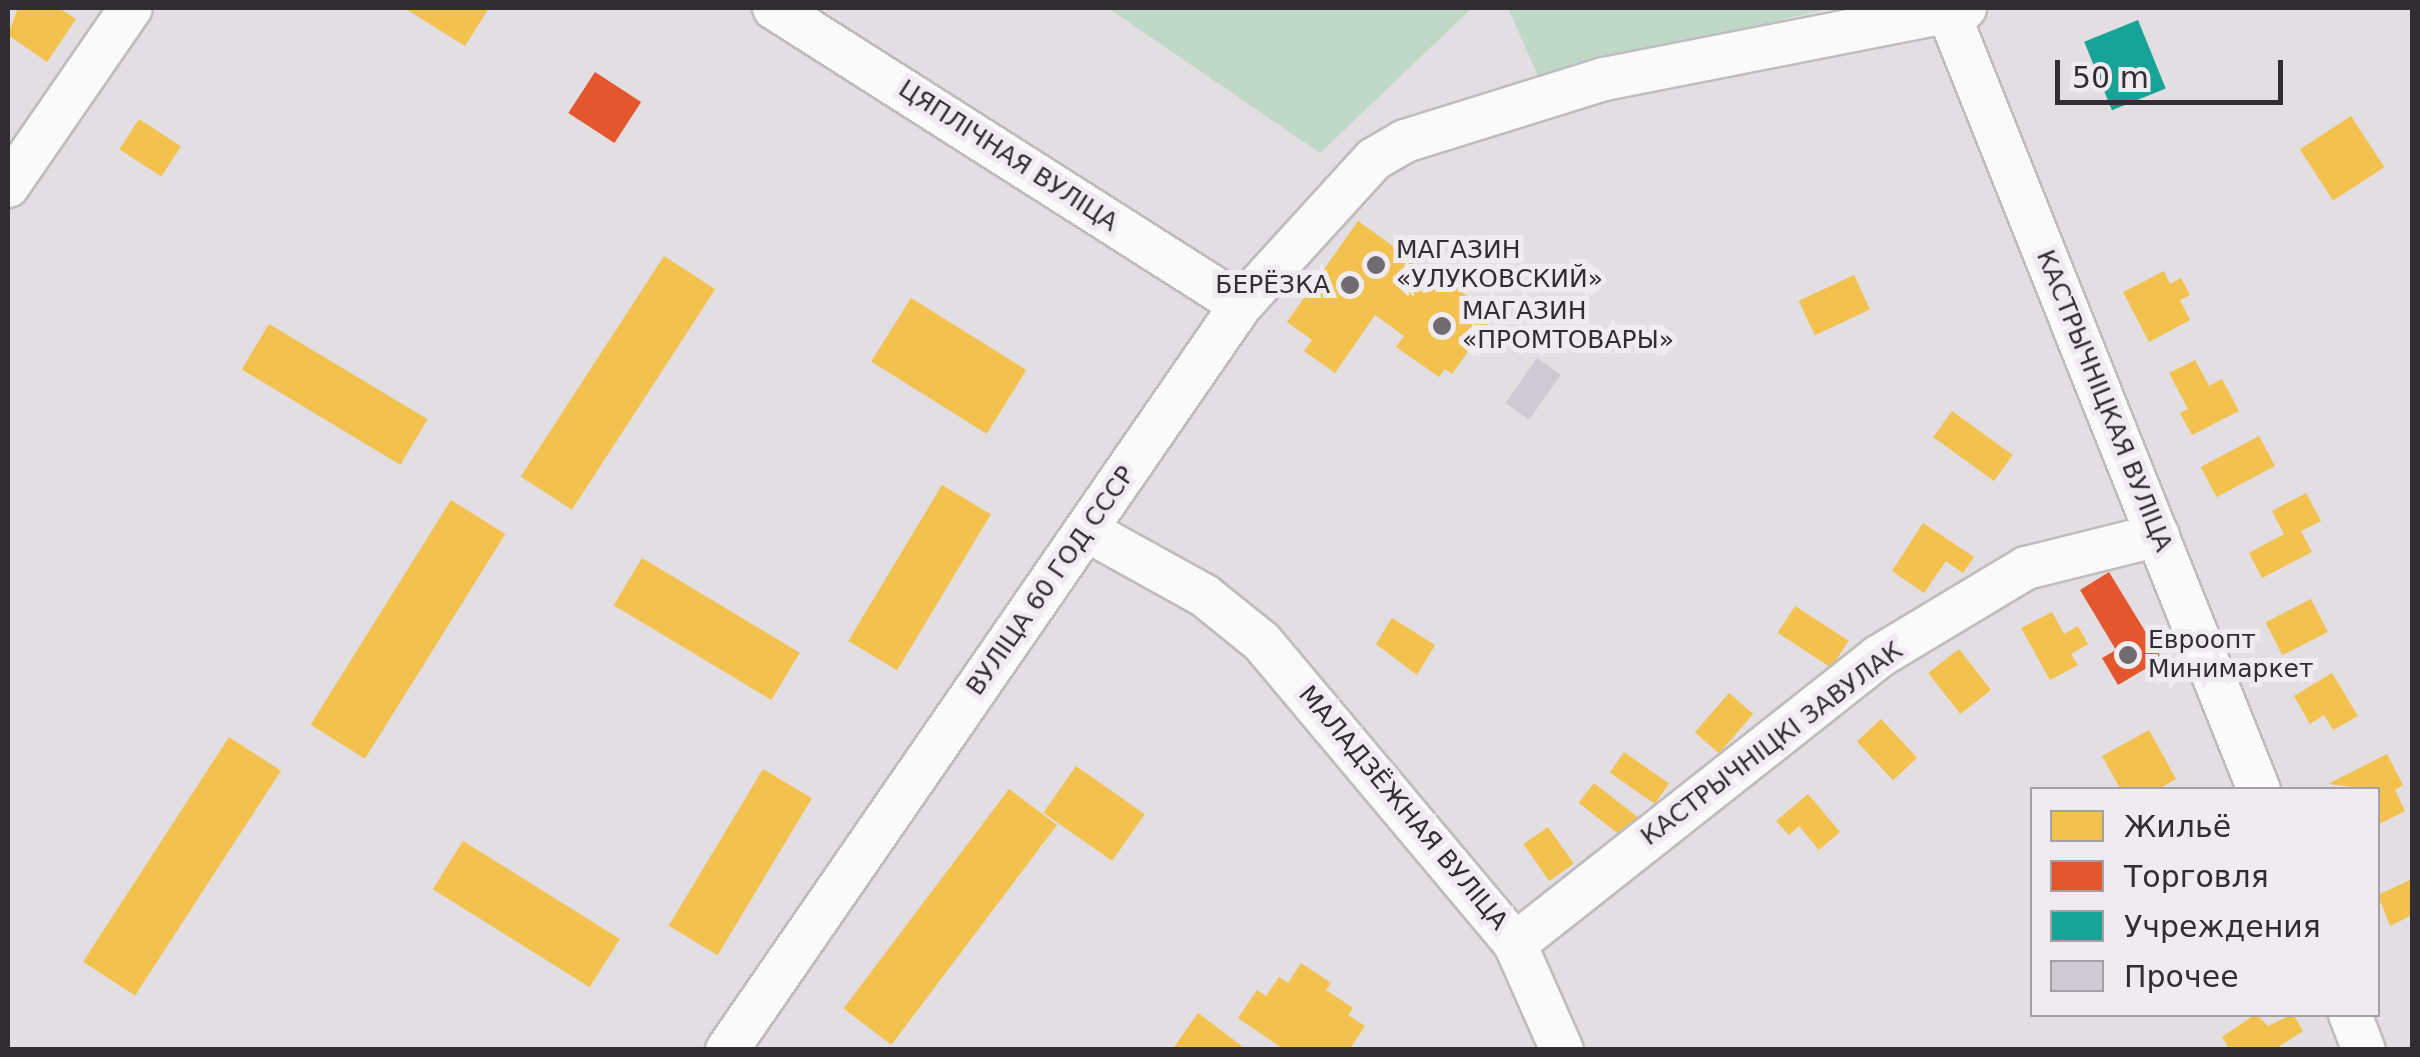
<!DOCTYPE html>
<html>
<head>
<meta charset="utf-8">
<style>
	body { margin:0 }
	#map { position:relative; width:2420px; height:1057px; overflow:hidden; background:#e2dee2; font-family:"DejaVu Sans",sans-serif }
	div>[style] { position:absolute }
	.green>* { inset:0; background:#c0d8c8 }
	.homes>* { inset:0; background:#f2c14e; transform-origin:0 0 }
	.shops>* { inset:0; background:#e4572e; transform-origin:0 0 }
	.public>* { inset:0; background:#17a398; transform-origin:0 0 }
	.building>* { inset:0; background:#cfc9d4; transform-origin:0 0 }
	.roads { filter:drop-shadow(2px 0 #bebcbe) drop-shadow(-2px 0 #bebcbe) drop-shadow(0 2px #bebcbe) drop-shadow(0 -2px #bebcbe) }
	.minor>* { height:42px; margin:-21px; padding:0 21px; transform-origin:21px; border-radius:21px; background:#fbfafb }
	.dots>* { width:28px; height:28px; translate:-50% -50%; box-sizing:border-box; border:5px solid #f0ebf0; border-radius:50% }
	span { translate:-50% -50%; white-space:nowrap; text-align:center; line-height:1.15; -webkit-text-stroke:10px #f0ebf0; paint-order:stroke }
	.street-label { font-size:25px; color:#302e30 }
	.poi-label { font-size:25px; color:#302e30 }
	.left { translate:0 -50%; text-align:left }
	.right { translate:-100% -50%; text-align:right }
	.frame { position:absolute; inset:0; border:10px solid #302e30; pointer-events:none }
	.legend { position:absolute; left:2030px; top:787px; width:350px; height:230px; box-sizing:border-box; background:#f0ebf0; border:2px solid #a39fa3; margin:0; padding:12px 18px; list-style:none; font-size:30px; color:#302e30 }
	.legend li { display:flex; align-items:center; gap:20px; height:50px }
	.legend b { width:50px; border:2px solid #a39fa3 }
	.scale { position:absolute; left:2055px; top:60px; width:228px; height:45px; box-sizing:border-box; border:5px solid #302e30; border-top:0; padding-left:12px; font-size:30px; line-height:35px; white-space:nowrap; color:#302e30; -webkit-text-stroke:8px #f0ebf0; paint-order:stroke }
</style>
</head>
<body>
<div id="map">
	<div class="green">
		<div style="clip-path:polygon(1108px 8px,1472px 8px,1320px 153px)"></div>
		<div style="clip-path:polygon(1508px 8px,1831px 8px,1539px 78px)"></div>
	</div>
	<div class="homes">
		<div style="clip-path:polygon(18px 8px,59px 8px,76px 19px,47px 62px,8px 35px)"></div>
		<div style="clip-path:polygon(404px 8px,489px 8px,465px 46px)"></div>
		<div style="left:2351px;top:116px;width:61px;height:61px;rotate:57deg"></div>
		<div style="left:139px;top:119px;width:50px;height:36px;rotate:33deg"></div>
		<div style="clip-path:polygon(1358px 221px,1415px 262px,1407px 273px,1417px 280px,1426px 267px,1494px 315px,1452px 374px,1445px 369px,1439px 377px,1396px 347px,1404px 336px,1375px 315px,1335px 373px,1304px 351px,1312px 340px,1287px 322px)"></div>
		<div style="left:664px;top:256px;width:61px;height:263px;rotate:33deg"></div>
		<div style="clip-path:polygon(2164px 271px,2170px 284px,2181px 278px,2190px 295px,2180px 300px,2190px 320px,2149px 342px,2123px 292px)"></div>
		<div style="left:1854px;top:275px;width:38px;height:61px;rotate:65deg"></div>
		<div style="left:911px;top:298px;width:136px;height:75px;rotate:32deg"></div>
		<div style="left:269px;top:324px;width:185px;height:53px;rotate:31deg"></div>
		<div style="clip-path:polygon(2195px 360px,2209px 386px,2222px 379px,2239px 411px,2192px 435px,2180px 413px,2188px 409px,2169px 373px)"></div>
		<div style="left:1952px;top:411px;width:75px;height:32px;rotate:36deg"></div>
		<div style="left:2259px;top:436px;width:34px;height:66px;rotate:62deg"></div>
		<div style="left:942px;top:485px;width:57px;height:182px;rotate:31deg"></div>
		<div style="clip-path:polygon(2306px 493px,2321px 521px,2301px 531px,2312px 552px,2262px 578px,2249px 553px,2284px 534px,2272px 511px)"></div>
		<div style="left:451px;top:500px;width:64px;height:265px;rotate:32deg"></div>
		<div style="clip-path:polygon(1923px 523px,1974px 557px,1963px 573px,1946px 561px,1924px 593px,1892px 571px)"></div>
		<div style="left:642px;top:558px;width:184px;height:55px;rotate:31deg"></div>
		<div style="left:2311px;top:599px;width:37px;height:51px;rotate:63deg"></div>
		<div style="left:1795px;top:606px;width:64px;height:32px;rotate:33deg"></div>
		<div style="clip-path:polygon(2052px 612px,2064px 634px,2078px 626px,2088px 644px,2071px 654px,2078px 665px,2050px 680px,2021px 628px)"></div>
		<div style="clip-path:polygon(1392px 618px,1435px 645px,1417px 675px,1376px 644px)"></div>
		<div style="left:1959px;top:649px;width:52px;height:39px;rotate:52deg"></div>
		<div style="clip-path:polygon(2332px 673px,2358px 716px,2333px 730px,2324px 715px,2310px 724px,2294px 696px)"></div>
		<div style="left:1729px;top:693px;width:32px;height:52px;rotate:41deg"></div>
		<div style="left:1881px;top:719px;width:53px;height:33px;rotate:47deg"></div>
		<div style="clip-path:polygon(2149px 730px,2176px 779px,2157px 790px,2121px 790px,2102px 756px)"></div>
		<div style="left:229px;top:737px;width:62px;height:268px;rotate:33deg"></div>
		<div style="left:1624px;top:752px;width:55px;height:25px;rotate:35deg"></div>
		<div style="clip-path:polygon(2387px 754px,2403px 785px,2395px 790px,2405px 811px,2379px 824px,2378px 790px,2328px 784px)"></div>
		<div style="left:1076px;top:766px;width:84px;height:57px;rotate:35deg"></div>
		<div style="left:763px;top:769px;width:57px;height:183px;rotate:31deg"></div>
		<div style="left:1594px;top:783px;width:58px;height:25px;rotate:38deg"></div>
		<div style="left:1009px;top:789px;width:60px;height:275px;rotate:37deg"></div>
		<div style="clip-path:polygon(1808px 794px,1840px 832px,1819px 850px,1799px 826px,1789px 835px,1776px 821px)"></div>
		<div style="left:1548px;top:827px;width:45px;height:30px;rotate:55deg"></div>
		<div style="left:463px;top:841px;width:185px;height:57px;rotate:32deg"></div>
		<div style="clip-path:polygon(2412px 879px,2412px 915px,2390px 926px,2378px 895px)"></div>
		<div style="clip-path:polygon(1301px 963px,1331px 983px,1326px 990px,1353px 1008px,1348px 1015px,1365px 1026px,1349px 1050px,1285px 1050px,1238px 1018px,1257px 990px,1266px 996px,1279px 977px,1288px 983px)"></div>
		<div style="clip-path:polygon(1198px 1013px,1247px 1050px,1172px 1050px)"></div>
		<div style="clip-path:polygon(2256px 1014px,2268px 1026px,2293px 1014px,2303px 1031px,2274px 1050px,2230px 1050px,2222px 1037px)"></div>
	</div>
	<div class="shops">
		<div style="left:595px;top:72px;width:55px;height:49px;rotate:33deg"></div>
		<div style="clip-path:polygon(2109px 572px,2162px 659px,2118px 685px,2102px 658px,2116px 650px,2080px 590px)"></div>
	</div>
	<div class="public">
		<div style="left:2138px;top:20px;width:74px;height:58px;rotate:68deg"></div>
	</div>
	<div class="building">
		<div style="left:1537px;top:358px;width:29px;height:55px;rotate:35deg"></div>
	</div>
	<div class="roads">
		<div class="minor">
			<div style="left:774px;top:8px;width:553px;rotate:32.46deg"></div>
			<div style="left:1948px;top:12px;width:838px;rotate:68.21deg"></div>
			<div style="left:8px;top:186px;width:216px;rotate:-55.4deg"></div>
			<div style="left:1086px;top:530px;width:136px;rotate:29deg"></div>
			<div style="left:1205px;top:596px;width:73px;rotate:38.9deg"></div>
			<div style="left:1262px;top:642px;width:394px;rotate:50deg"></div>
			<div style="left:1515px;top:944px;width:116px;rotate:66.1deg"></div>
			<div style="left:1515px;top:944px;width:463px;rotate:-38.3deg"></div>
			<div style="left:1878px;top:657px;width:173px;rotate:-31deg"></div>
			<div style="left:2026px;top:568px;width:136px;rotate:-14deg"></div>
			<div style="left:2350px;top:1014px;width:39px;rotate:69deg"></div>
			<div style="left:727px;top:1050px;width:905px;rotate:-55.4deg"></div>
			<div style="left:1241px;top:305px;width:197px;rotate:-47.7deg"></div>
			<div style="left:1374px;top:159px;width:36px;rotate:-30deg"></div>
			<div style="left:1405px;top:141px;width:208px;rotate:-17.3deg"></div>
			<div style="left:1604px;top:79px;width:368px;rotate:-11.1deg"></div>
		</div>
	</div>
	<div class="dots">
		<div style="left:1376px;top:265px;background:#6e6c6e"></div>
		<div style="left:1350px;top:285px;background:#6e6c6e"></div>
		<div style="left:1442px;top:326px;background:#6e6c6e"></div>
		<div style="left:2128px;top:655px;background:#6e6c6e"></div>
	</div>
	<div class="street-label">
		<span style="left:1008px;top:156px;rotate:33deg">ЦЯПЛІЧНАЯ ВУЛІЦА</span>
		<span style="left:2104px;top:401px;rotate:68deg">КАСТРЫЧНІЦКАЯ ВУЛІЦА</span>
		<span style="left:1051px;top:581px;rotate:-55deg">ВУЛІЦА 60 ГОД СССР</span>
		<span style="left:1772px;top:744px;rotate:-37deg">КАСТРЫЧНІЦКІ ЗАВУЛАК</span>
		<span style="left:1403px;top:808px;rotate:50deg">МАЛАДЗЁЖНАЯ ВУЛІЦА</span>
	</div>
	<div class="poi-label">
		<span class="left" style="left:1396px;top:265px">МАГАЗИН<br>«УЛУКОВСКИЙ»</span>
		<span class="right" style="left:1330px;top:285px">БЕРЁЗКА</span>
		<span class="left" style="left:1462px;top:326px">МАГАЗИН<br>«ПРОМТОВАРЫ»</span>
		<span class="left" style="left:2148px;top:655px">Евроопт<br>Минимаркет</span>
	</div>
	<div class="frame"></div>
	<ul class="legend">
	<li><b style="height:28px;background:#f2c14e"></b>Жильё</li>
	<li><b style="height:28px;background:#e4572e"></b>Торговля</li>
	<li><b style="height:28px;background:#17a398"></b>Учреждения</li>
	<li><b style="height:28px;background:#cfc9d4"></b>Прочее</li>
	</ul>
	<div class="scale">50 m</div>
</div>
</body>
</html>
